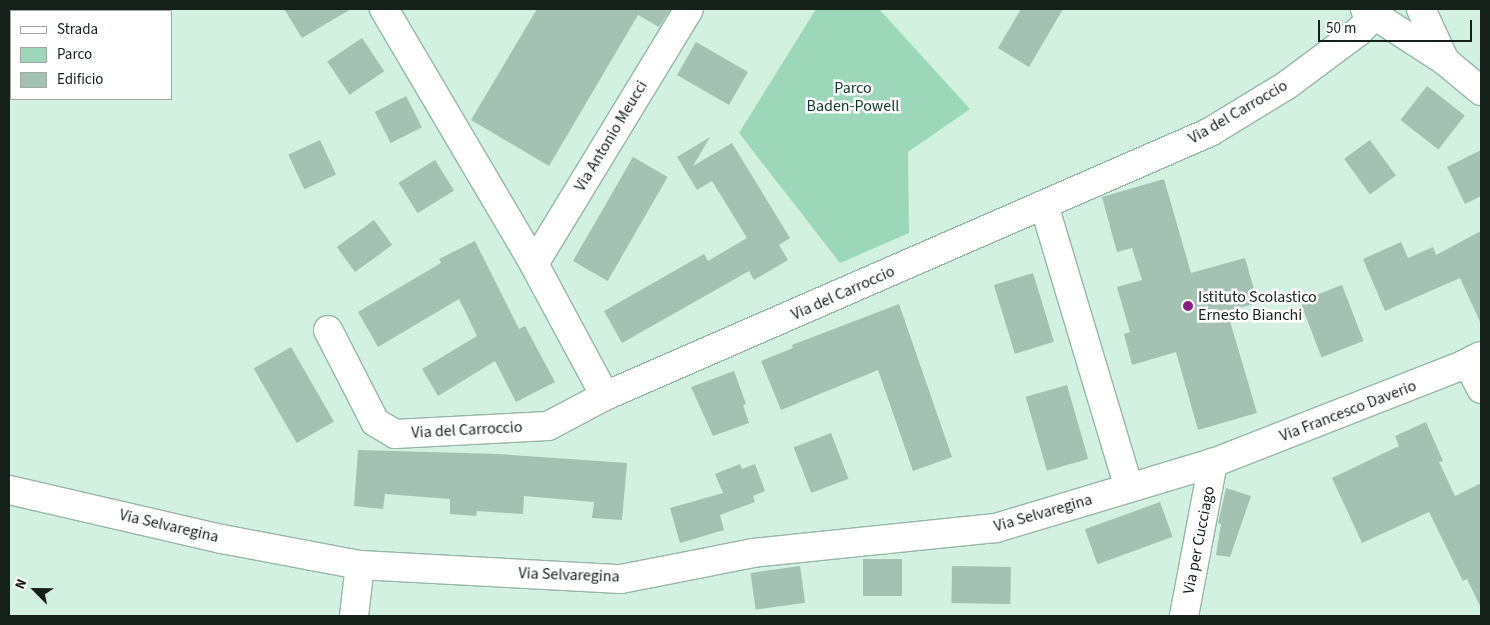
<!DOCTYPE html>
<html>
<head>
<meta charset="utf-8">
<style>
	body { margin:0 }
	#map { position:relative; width:1490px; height:625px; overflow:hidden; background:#d2f1e1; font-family:"Source Sans 3",sans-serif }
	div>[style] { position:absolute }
	.green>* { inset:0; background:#9cd7ba }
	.building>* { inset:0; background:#a4c2b3; transform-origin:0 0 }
	.roads { filter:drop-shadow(1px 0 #98b6a7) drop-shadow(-1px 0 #98b6a7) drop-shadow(0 1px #98b6a7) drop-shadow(0 -1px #98b6a7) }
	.minor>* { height:28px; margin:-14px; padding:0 14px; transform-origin:14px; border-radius:14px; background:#fff }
	.major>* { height:28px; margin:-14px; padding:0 14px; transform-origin:14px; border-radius:14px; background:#fff }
	.dots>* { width:14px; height:14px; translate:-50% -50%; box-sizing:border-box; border:2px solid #fff; border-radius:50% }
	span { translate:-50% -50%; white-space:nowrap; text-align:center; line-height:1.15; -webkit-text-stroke:5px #fff; paint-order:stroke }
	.park-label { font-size:16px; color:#0e3b29 }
	.street-label { font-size:16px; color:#15201a }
	.poi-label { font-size:16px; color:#15201a }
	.left { translate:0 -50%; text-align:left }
	.frame { position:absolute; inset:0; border:10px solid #15201a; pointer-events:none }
	.legend { position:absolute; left:10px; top:10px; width:162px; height:90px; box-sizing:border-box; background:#fff; border:1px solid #a1a6a3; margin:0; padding:6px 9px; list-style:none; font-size:15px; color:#15201a }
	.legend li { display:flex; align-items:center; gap:10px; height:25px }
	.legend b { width:25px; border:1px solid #a1a6a3 }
	.north { position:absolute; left:10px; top:565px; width:50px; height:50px; -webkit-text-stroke:4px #fff; paint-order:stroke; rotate:293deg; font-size:14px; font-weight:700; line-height:20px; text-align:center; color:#15201a }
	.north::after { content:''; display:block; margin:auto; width:18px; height:22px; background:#15201a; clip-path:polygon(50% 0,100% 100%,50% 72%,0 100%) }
	.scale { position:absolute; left:1318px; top:20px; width:154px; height:22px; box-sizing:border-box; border:2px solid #15201a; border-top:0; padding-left:6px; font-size:15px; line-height:18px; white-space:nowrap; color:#15201a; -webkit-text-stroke:4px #fff; paint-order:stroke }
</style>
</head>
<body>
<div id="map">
	<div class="green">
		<div style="clip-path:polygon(816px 9px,879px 9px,970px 109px,908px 152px,909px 233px,840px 263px,739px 133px)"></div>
	</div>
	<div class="building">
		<div style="clip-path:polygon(284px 9px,351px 9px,302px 38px)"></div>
		<div style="clip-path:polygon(537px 9px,671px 9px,659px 27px,638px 15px,549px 166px,471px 120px)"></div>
		<div style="clip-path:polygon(1021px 9px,1063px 9px,1029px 67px,998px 48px)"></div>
		<div style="left:362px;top:38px;width:40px;height:42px;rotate:56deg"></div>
		<div style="left:696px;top:42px;width:60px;height:38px;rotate:30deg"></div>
		<div style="left:1427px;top:86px;width:48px;height:43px;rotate:38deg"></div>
		<div style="left:406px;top:96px;width:35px;height:35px;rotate:63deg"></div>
		<div style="clip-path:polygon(710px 137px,693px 166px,732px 143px,790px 238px,779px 245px,788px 260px,754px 280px,749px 271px,622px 343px,604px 311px,704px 254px,708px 261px,747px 238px,712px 181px,697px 190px,677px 157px)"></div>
		<div style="left:320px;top:140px;width:38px;height:35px;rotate:65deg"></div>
		<div style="left:1370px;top:140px;width:44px;height:32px;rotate:54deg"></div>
		<div style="clip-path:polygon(1481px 150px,1481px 196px,1465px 204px,1447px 167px)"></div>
		<div style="left:633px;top:157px;width:40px;height:120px;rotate:30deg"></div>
		<div style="left:435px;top:160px;width:36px;height:43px;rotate:58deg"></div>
		<div style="clip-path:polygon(1164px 179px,1191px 273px,1245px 258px,1258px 303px,1227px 311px,1257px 413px,1198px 430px,1176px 352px,1132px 365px,1124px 334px,1130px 332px,1117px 287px,1142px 280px,1132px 248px,1117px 252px,1102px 197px)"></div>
		<div style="left:374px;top:220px;width:31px;height:46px;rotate:54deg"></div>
		<div style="clip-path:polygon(1481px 231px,1481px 324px,1460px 278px,1385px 311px,1363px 259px,1401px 242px,1408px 258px,1433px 247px,1436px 255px)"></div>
		<div style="clip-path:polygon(475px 241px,519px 329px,525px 326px,555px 382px,516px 402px,495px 361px,438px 396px,422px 369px,477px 336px,459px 299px,378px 347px,358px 312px,441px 263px,439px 259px)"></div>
		<div style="left:1033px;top:273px;width:72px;height:41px;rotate:73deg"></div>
		<div style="left:1342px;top:285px;width:60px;height:45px;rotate:69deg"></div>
		<div style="clip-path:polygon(899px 304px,952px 457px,913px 471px,878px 370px,781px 410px,761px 361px,793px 348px,792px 345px)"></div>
		<div style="left:291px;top:347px;width:86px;height:43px;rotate:60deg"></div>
		<div style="clip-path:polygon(734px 371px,746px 404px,743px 405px,749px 423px,713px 436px,691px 387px)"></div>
		<div style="left:1067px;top:385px;width:77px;height:43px;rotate:74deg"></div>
		<div style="clip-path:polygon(1426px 422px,1443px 461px,1439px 462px,1455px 496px,1481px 483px,1481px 608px,1467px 579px,1463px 581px,1429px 512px,1362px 543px,1332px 478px,1399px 446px,1395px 436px)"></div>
		<div style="left:831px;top:433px;width:49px;height:40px;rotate:69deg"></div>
		<div style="clip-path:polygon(358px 450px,499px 454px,627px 463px,622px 520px,592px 518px,594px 502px,524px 496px,523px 514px,477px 511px,476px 516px,450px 514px,450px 499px,385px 494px,383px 509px,354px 506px)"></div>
		<div style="clip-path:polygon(740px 464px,742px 469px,755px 464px,765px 491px,753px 496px,755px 502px,720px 515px,724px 530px,680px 543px,670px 508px,723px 493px,715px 474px)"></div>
		<div style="clip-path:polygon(1226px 488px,1251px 496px,1230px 557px,1216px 555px,1221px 524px,1218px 523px)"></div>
		<div style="left:1160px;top:502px;width:37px;height:80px;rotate:70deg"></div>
		<div style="left:863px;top:559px;width:39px;height:37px"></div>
		<div style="left:800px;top:566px;width:37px;height:50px;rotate:82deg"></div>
		<div style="left:952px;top:566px;width:59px;height:37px;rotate:1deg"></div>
	</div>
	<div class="roads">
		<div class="minor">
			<div style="left:384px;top:9px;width:296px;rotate:59.5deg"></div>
			<div style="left:534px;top:264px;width:150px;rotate:61.7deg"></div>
			<div style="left:1421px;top:9px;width:57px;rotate:65.2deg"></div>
			<div style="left:1044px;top:205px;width:295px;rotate:73.3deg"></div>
			<div style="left:534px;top:264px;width:298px;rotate:-58.7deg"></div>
			<div style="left:328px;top:330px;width:103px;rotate:62.9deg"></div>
			<div style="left:375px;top:422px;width:23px;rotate:31deg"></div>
			<div style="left:395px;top:434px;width:153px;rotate:-3deg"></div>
			<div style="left:548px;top:426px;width:64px;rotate:-27.8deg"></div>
			<div style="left:605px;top:396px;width:660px;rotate:-23.57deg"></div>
			<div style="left:1210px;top:132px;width:90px;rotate:-31.4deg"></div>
			<div style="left:1287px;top:85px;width:89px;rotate:-36.7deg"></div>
			<div style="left:1358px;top:32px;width:24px;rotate:-45deg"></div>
			<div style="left:1468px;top:363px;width:29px;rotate:63deg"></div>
			<div style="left:9px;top:490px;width:219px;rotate:13deg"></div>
			<div style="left:222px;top:539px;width:140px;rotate:10.7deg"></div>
			<div style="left:360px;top:565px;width:261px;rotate:3.1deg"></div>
			<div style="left:621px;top:579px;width:135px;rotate:-11.1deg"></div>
			<div style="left:753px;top:553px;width:244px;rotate:-5.9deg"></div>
			<div style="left:996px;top:528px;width:227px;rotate:-16.7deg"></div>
			<div style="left:1213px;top:463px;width:266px;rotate:-21.4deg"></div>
			<div style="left:1461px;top:366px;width:22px;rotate:-27deg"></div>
			<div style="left:354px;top:616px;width:51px;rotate:-83.3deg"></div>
			<div style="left:1184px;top:616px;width:156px;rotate:-79.3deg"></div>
		</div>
		<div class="major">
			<div style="left:1365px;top:9px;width:95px;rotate:33deg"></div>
			<div style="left:1445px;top:61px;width:47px;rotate:39.8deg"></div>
		</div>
	</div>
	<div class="dots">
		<div style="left:1188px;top:306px;background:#8b1e83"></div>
	</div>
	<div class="park-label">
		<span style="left:853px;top:97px">Parco<br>Baden-Powell</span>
	</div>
	<div class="street-label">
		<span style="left:1238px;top:112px;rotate:-30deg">Via del Carroccio</span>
		<span style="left:611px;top:136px;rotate:-59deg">Via Antonio Meucci</span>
		<span style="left:843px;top:293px;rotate:-24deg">Via del Carroccio</span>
		<span style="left:1348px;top:411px;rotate:-21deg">Via Francesco Daverio</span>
		<span style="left:467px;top:430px;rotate:-3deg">Via del Carroccio</span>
		<span style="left:1043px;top:513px;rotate:-16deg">Via Selvaregina</span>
		<span style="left:169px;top:526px;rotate:13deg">Via Selvaregina</span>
		<span style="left:1199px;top:540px;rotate:-79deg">Via per Cucciago</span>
		<span style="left:569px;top:575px;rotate:2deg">Via Selvaregina</span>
	</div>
	<div class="poi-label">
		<span class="left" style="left:1198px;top:306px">Istituto Scolastico<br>Ernesto Bianchi</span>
	</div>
	<div class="frame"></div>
	<ul class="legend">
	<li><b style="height:6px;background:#fff"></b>Strada</li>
	<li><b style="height:14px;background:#9cd7ba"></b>Parco</li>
	<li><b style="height:14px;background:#a4c2b3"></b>Edificio</li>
	</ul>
	<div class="north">N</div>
	<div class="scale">50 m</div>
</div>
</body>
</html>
